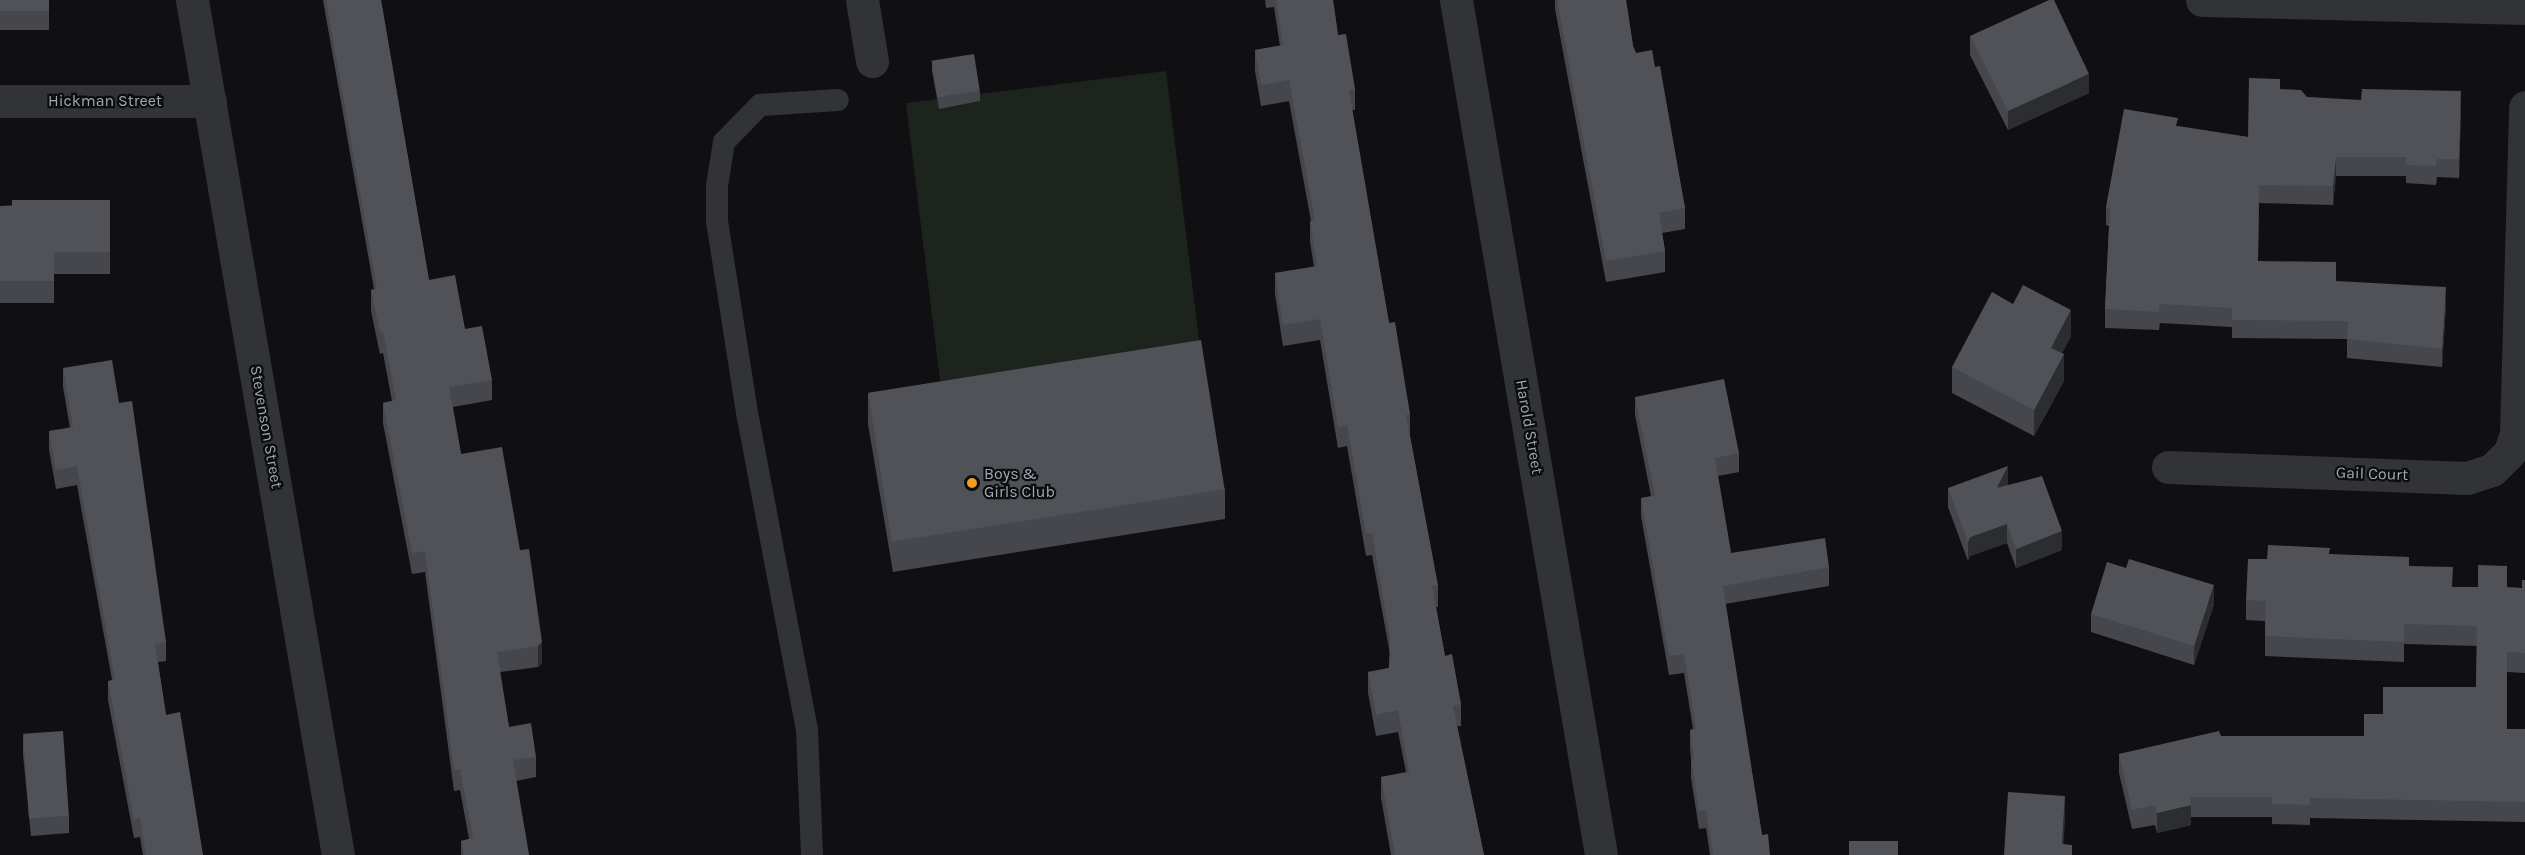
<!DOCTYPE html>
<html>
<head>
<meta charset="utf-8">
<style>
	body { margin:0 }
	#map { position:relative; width:2525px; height:855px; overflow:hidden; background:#101012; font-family:Karla,sans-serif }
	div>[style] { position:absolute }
	.green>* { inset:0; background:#1d241d; transform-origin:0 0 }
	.lane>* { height:22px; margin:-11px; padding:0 11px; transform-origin:11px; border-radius:11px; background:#313337 }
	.street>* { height:33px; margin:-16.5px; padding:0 16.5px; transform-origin:16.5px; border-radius:16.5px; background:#313337 }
	.wall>* { inset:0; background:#46474d; transform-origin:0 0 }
	.shaded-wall>* { inset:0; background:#2c2d31 }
	.building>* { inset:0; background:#505258; transform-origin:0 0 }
	.dots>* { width:16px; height:16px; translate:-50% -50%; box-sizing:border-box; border:3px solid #0b0c0d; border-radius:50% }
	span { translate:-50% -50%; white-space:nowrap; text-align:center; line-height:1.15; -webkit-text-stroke:4.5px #0b0c0d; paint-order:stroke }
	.street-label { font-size:16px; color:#a1a8b3 }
	.poi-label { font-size:16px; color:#a1a8b3 }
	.left { translate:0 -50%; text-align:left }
</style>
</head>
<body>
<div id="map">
	<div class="green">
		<div style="left:1166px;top:71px;width:280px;height:262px;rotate:83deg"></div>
	</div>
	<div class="lane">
		<div style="left:812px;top:855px;width:125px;rotate:-92.3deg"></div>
		<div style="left:807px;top:730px;width:317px;rotate:-100.7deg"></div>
		<div style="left:748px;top:419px;width:199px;rotate:-98.9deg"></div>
		<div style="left:717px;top:222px;width:36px;rotate:-90deg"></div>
		<div style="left:717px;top:186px;width:45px;rotate:-81deg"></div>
		<div style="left:724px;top:142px;width:52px;rotate:-45.8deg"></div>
		<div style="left:760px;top:105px;width:78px;rotate:-3.7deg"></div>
	</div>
	<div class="street">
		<div style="left:192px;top:0;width:867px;rotate:80.31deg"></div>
		<div style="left:862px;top:0;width:62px;rotate:80.7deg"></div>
		<div style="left:1456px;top:0;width:867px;rotate:80.37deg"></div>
		<div style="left:2202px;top:0;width:323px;rotate:1.4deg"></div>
		<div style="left:0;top:101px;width:210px"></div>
		<div style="left:2168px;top:467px;width:299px;rotate:2.1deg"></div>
		<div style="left:2467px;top:478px;width:26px;rotate:-18deg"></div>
		<div style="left:2492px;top:470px;width:25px;rotate:-45deg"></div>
		<div style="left:2510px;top:452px;width:19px;rotate:-72deg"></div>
		<div style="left:2516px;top:434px;width:327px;rotate:-88.4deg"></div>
	</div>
	<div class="wall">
		<div style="left:0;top:0;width:49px;height:30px"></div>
		<div style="clip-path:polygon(323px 0,381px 0,429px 280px,465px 329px,492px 380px,492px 400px,453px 407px,461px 454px,520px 550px,542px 663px,538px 667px,500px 672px,509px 727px,536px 757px,536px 777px,516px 781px,529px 855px,461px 855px,461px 841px,469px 839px,460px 790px,454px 791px,425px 572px,412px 574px,383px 423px,383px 403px,392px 401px,383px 353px,380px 354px,371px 311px,371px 290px,374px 289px)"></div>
		<div style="clip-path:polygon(1265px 0,1333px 0,1338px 35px,1355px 89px,1355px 110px,1352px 110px,1389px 323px,1410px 414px,1410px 436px,1438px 586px,1438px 607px,1436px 607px,1445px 656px,1461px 704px,1461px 726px,1457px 726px,1484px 855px,1391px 855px,1381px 798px,1381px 777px,1406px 772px,1398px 732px,1376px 736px,1368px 693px,1368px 672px,1389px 668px,1390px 654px,1372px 555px,1366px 556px,1347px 446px,1338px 448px,1320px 340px,1283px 346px,1275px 294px,1275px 273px,1314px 267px,1310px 242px,1310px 221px,1311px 221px,1289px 101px,1261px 106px,1255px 71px,1255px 50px,1280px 46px,1274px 7px,1266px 8px)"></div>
		<div style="clip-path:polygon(1555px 0,1626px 0,1633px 46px,1636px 53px,1655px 67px,1685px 208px,1685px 229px,1662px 233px,1665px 251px,1665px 272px,1606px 282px,1555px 9px)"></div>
		<div style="clip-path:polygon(1970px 36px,2089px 93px,2008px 130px,1970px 55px)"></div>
		<div style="clip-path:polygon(932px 61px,980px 91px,980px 101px,939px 109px,932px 71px)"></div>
		<div style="clip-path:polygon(2280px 89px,2307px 97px,2461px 109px,2459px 178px,2437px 177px,2436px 185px,2406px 183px,2406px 176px,2336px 176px,2333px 205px,2259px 203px,2258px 261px,2336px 281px,2446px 305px,2442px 367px,2347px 358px,2347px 339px,2232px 338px,2232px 327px,2160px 323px,2159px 330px,2105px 328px,2105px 309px,2109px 226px,2106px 225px,2106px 207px,2178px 126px,2248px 137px)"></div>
		<div style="clip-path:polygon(110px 200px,110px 274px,54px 274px,54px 303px,0 303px,0 206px)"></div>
		<div style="clip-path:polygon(2071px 336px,2062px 353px,2064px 381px,2034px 436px,1952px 393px,1952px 367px)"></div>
		<div style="clip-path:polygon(63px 368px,119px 403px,166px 642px,166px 661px,158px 662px,166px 715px,203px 855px,143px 855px,140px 837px,134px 838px,108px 700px,108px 681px,112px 680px,77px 485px,56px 489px,49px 450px,49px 431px,70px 428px,63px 387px)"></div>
		<div style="clip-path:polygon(868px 394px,1225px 489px,1225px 519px,893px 572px,868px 424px)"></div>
		<div style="clip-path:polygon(1635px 397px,1739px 453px,1739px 472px,1718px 476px,1731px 553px,1829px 567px,1829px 586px,1725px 604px,1762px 835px,1770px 855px,1710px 855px,1706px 828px,1699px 829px,1691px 778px,1691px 759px,1690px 748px,1690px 730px,1693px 729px,1684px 673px,1669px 675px,1641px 516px,1641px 498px,1651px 496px,1635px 415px)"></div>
		<div style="clip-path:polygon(2008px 485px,2062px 550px,2016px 568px,2007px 543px,1970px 556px,1968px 561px,1948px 507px,1948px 488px)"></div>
		<div style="clip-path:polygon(2330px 554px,2409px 566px,2453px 587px,2522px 588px,2525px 580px,2525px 673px,2507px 672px,2507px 729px,2525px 729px,2525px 822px,2310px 818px,2310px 825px,2272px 824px,2272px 817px,2191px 817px,2191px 825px,2157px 833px,2155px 825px,2132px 829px,2119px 773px,2119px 754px,2221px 736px,2364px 736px,2383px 714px,2476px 687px,2477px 646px,2404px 644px,2404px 662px,2265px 656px,2265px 621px,2246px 620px,2246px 600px,2267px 559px)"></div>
		<div style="clip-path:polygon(2214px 604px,2194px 665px,2091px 632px,2091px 614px)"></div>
		<div style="clip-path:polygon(23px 736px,69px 816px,69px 833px,31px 836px,23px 754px)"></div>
	</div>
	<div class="shaded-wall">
		<div style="clip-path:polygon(2089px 74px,2089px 93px,2008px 130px,2008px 111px)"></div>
		<div style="clip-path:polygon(2461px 91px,2461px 109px,2459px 178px,2459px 159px)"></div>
		<div style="clip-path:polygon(2336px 157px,2336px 176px,2333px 205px,2333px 186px)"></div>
		<div style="clip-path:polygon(2446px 287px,2446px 305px,2442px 367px,2442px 349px)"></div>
		<div style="clip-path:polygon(2071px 310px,2071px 336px,2051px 374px,2051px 348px)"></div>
		<div style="clip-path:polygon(2064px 354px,2064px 381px,2034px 436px,2034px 410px)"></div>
		<div style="clip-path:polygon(2008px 466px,2008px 485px,1997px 488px)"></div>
		<div style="clip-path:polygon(2007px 524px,2007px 543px,1970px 556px,1968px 561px,1968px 542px,1970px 537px)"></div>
		<div style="clip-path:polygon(2062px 531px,2062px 550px,2016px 568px,2016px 549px)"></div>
		<div style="clip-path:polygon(2214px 585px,2214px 604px,2194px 665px,2194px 646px)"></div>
		<div style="clip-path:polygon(542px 642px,542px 663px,538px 667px,538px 646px)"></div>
		<div style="clip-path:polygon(2065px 796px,2065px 822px,2063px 855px,2062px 844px)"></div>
		<div style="clip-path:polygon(2191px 805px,2191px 825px,2157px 833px,2157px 813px)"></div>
	</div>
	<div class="building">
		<div style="left:0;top:0;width:49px;height:11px"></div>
		<div style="clip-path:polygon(326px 0,381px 0,429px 280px,455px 275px,465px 329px,482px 326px,492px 380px,449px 387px,461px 454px,502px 447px,520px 550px,529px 549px,542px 642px,538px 646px,497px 652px,509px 727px,531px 723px,536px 757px,513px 760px,529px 855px,464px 855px,461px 841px,473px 838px,460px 769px,454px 770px,425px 551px,412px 553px,383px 403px,396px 400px,383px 332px,380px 333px,371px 290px,377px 289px)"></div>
		<div style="clip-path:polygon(1276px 0,1333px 0,1338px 35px,1346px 34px,1355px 89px,1349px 90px,1389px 323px,1395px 322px,1410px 414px,1406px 415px,1438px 586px,1432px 586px,1445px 656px,1452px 654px,1461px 704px,1453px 706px,1484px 855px,1395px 855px,1381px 777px,1409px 772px,1398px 710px,1376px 715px,1368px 672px,1389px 668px,1390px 638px,1372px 533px,1366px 534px,1347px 425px,1338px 427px,1320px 319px,1283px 325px,1275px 273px,1317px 266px,1310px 221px,1315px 220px,1289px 80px,1261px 85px,1255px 50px,1283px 45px)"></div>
		<div style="clip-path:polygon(1557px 0,1626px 0,1633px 46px,1636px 53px,1652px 50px,1655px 67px,1660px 66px,1685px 208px,1659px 213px,1665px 251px,1606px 261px)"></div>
		<div style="clip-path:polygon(2049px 0,2054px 0,2089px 74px,2008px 111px,1970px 36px)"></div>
		<div style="left:974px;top:54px;width:37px;height:43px;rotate:81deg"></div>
		<div style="clip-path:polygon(2249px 78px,2280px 79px,2280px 89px,2301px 90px,2307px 97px,2361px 100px,2362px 89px,2461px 91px,2459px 159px,2437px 159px,2436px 166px,2406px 165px,2406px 157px,2336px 157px,2333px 186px,2259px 185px,2258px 261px,2336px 262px,2336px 281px,2446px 287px,2442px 349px,2347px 339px,2348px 321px,2232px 320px,2232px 308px,2160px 304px,2159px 312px,2105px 309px,2110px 208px,2106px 207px,2124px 109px,2178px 118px,2176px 126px,2248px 137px)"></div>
		<div style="clip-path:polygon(12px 200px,110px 200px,110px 252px,54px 252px,54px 281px,0 281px,0 206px,12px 206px)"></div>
		<div style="clip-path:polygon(2023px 285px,2071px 310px,2051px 348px,2064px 354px,2034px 410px,1952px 367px,1992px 292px,2013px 304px)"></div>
		<div style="left:1201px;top:340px;width:151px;height:337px;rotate:81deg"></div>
		<div style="clip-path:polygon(112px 360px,119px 403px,132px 401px,166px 642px,155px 644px,166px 715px,180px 712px,203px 855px,146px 855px,140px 818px,134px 819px,108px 681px,115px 680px,77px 466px,56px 470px,49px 431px,73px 427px,63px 368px)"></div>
		<div style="clip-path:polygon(1724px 379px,1739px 453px,1715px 458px,1731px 553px,1825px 538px,1829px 567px,1723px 586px,1762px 835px,1768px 834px,1770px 855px,1713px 855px,1706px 810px,1699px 811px,1691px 759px,1694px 759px,1690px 730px,1696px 729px,1684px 654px,1669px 656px,1641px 498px,1655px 496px,1635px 397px)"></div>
		<div style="clip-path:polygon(2008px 466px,1997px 488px,2042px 476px,2062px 531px,2016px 549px,2007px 524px,1970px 537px,1968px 542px,1948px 488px)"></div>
		<div style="clip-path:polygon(2268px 545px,2330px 548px,2329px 554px,2409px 557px,2409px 566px,2453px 567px,2452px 587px,2478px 587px,2478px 565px,2507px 566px,2507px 587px,2522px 588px,2522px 580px,2525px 580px,2525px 653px,2507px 652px,2507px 729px,2525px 729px,2525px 802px,2310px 798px,2310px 805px,2272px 804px,2272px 797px,2189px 797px,2191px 805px,2157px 813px,2155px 805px,2132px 810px,2119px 754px,2219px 731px,2221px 736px,2364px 736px,2364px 714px,2383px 714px,2383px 687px,2476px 687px,2477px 626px,2404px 624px,2404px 642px,2265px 636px,2266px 601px,2246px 600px,2248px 559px,2267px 559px)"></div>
		<div style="clip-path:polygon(2129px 559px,2214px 585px,2194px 646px,2091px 614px,2107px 562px,2126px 568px)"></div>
		<div style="left:63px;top:731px;width:85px;height:40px;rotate:86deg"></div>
		<div style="clip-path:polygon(2008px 792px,2065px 796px,2062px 844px,2072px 845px,2072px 855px,2004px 855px)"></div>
		<div style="left:1849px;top:841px;width:49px;height:14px"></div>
	</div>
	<div class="dots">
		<div style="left:972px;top:483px;background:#f39d27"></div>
	</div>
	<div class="street-label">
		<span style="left:105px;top:101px">Hickman Street</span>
		<span style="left:266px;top:427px;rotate:80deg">Stevenson Street</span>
		<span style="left:1529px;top:427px;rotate:80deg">Harold Street</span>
		<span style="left:2372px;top:474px;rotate:2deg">Gail Court</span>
	</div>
	<div class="poi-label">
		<span class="left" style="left:984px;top:483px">Boys &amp;<br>Girls Club</span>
	</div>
</div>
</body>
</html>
